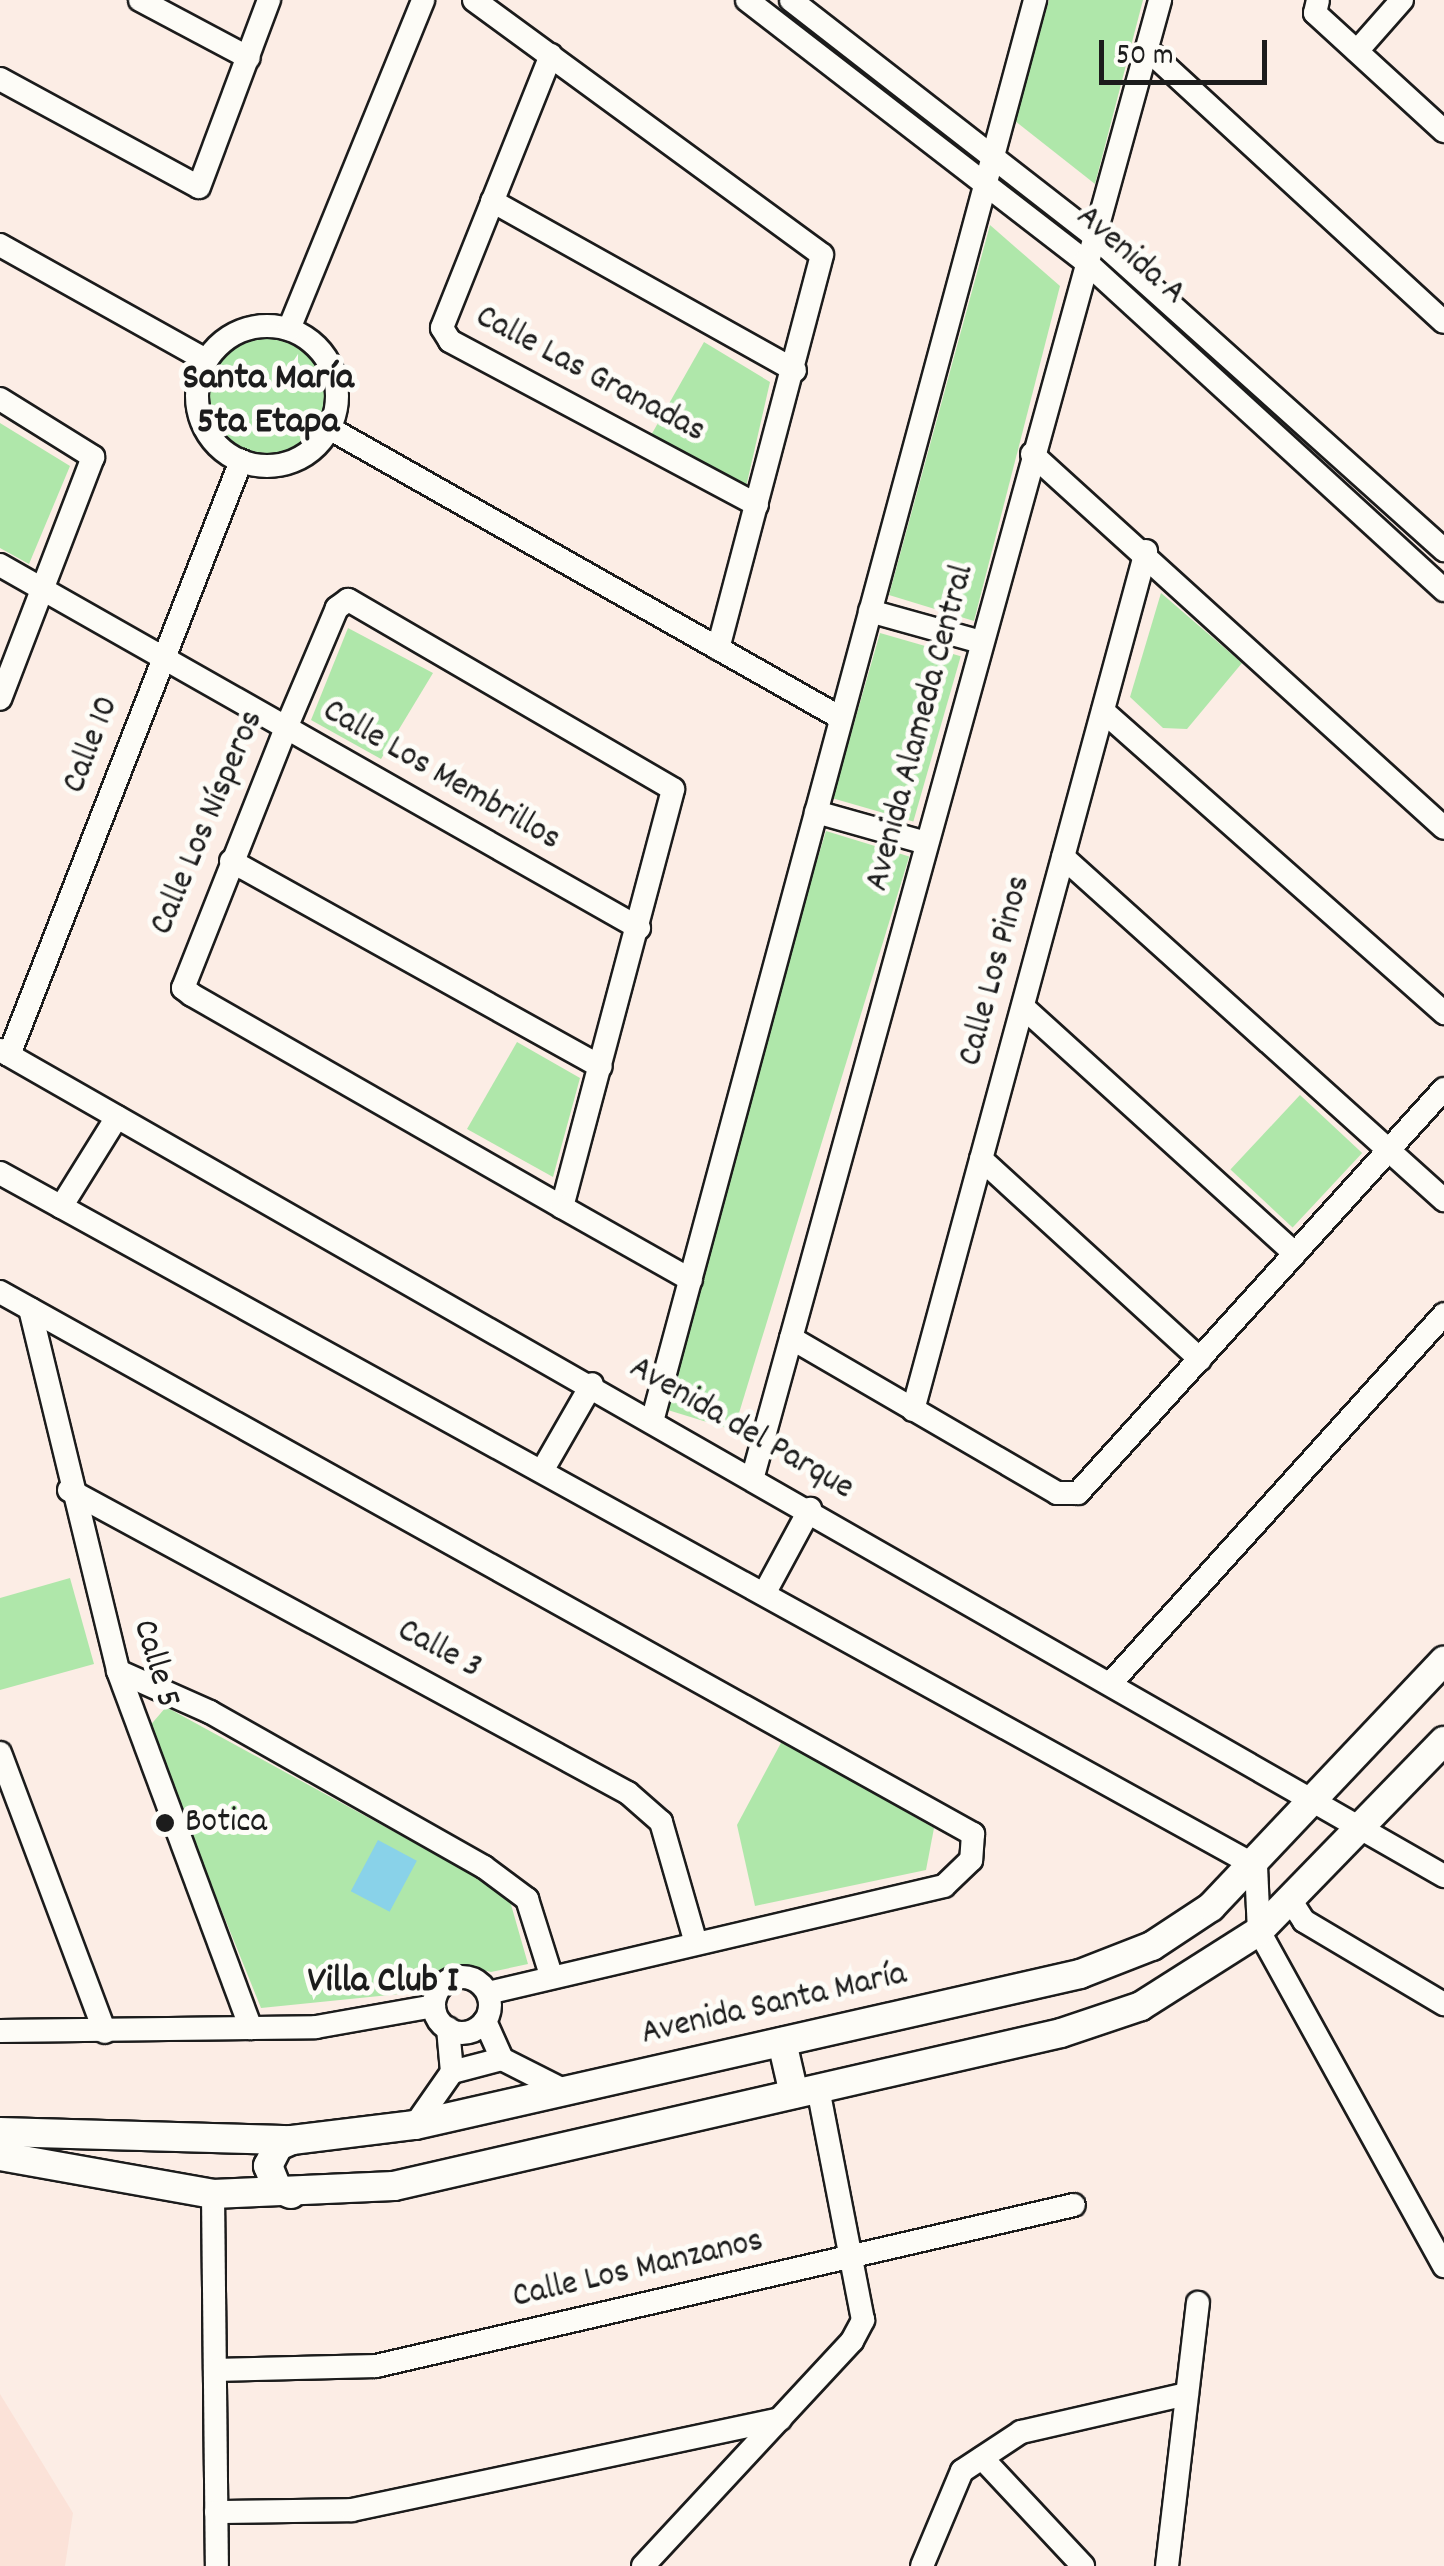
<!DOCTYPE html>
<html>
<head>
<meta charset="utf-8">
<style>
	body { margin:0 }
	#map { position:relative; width:1444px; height:2566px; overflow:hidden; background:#fcede5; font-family:Dekko,sans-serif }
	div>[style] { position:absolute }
	.built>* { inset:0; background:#fbe2d8 }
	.green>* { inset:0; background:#afe7aa; transform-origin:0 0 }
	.round { border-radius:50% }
	.water>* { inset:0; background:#89d2e9; transform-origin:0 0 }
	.roads { filter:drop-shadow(2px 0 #1c1c1c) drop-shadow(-2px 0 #1c1c1c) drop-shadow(0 2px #1c1c1c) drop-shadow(0 -2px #1c1c1c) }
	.minor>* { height:22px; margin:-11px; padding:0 11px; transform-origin:11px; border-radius:11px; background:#fdfcf7 }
	.minor>.ring { margin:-11px; padding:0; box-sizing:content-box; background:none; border:22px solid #fdfcf7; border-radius:50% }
	.major>* { height:28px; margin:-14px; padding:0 14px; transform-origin:14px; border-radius:14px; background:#fdfcf7 }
	.dots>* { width:28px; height:28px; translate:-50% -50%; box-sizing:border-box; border:5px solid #fdfcf7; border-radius:50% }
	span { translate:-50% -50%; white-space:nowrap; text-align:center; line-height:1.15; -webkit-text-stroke:10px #fdfcf7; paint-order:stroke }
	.street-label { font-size:35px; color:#1c1c1c }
	.poi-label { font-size:35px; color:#1c1c1c }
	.left { translate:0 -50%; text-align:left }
	.neighbourhood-label { font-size:38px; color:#1c1c1c; font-weight:700 }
	.scale { position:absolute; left:1099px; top:40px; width:168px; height:45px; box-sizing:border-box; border:5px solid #1c1c1c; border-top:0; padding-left:12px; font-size:30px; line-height:35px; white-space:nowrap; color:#1c1c1c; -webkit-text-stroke:8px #fdfcf7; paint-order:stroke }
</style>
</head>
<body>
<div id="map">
	<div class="built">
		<div style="clip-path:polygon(0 2394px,73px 2513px,65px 2566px,0 2566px)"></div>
	</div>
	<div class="green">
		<div style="clip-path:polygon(1049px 0,1143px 0,1095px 184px,1015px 121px)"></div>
		<div style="clip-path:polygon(990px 225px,1060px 286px,974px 621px,889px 595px)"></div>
		<div class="round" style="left:210px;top:339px;width:114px;height:114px"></div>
		<div style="clip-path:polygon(704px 342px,770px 382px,746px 487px,650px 437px)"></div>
		<div style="clip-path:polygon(0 423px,70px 466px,29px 564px,0 548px)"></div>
		<div style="clip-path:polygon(1161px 593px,1242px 663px,1187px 729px,1163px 728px,1130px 697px)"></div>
		<div style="clip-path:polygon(348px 628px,433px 673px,381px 759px,311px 720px)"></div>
		<div style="left:880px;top:633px;width:84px;height:172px;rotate:16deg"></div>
		<div style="left:826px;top:831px;width:87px;height:600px;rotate:17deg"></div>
		<div style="clip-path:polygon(517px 1042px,580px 1078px,553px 1177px,467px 1129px)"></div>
		<div style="left:1300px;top:1095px;width:85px;height:102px;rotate:43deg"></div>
		<div style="clip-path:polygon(70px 1578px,94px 1664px,0 1690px,0 1598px)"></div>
		<div style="clip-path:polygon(166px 1707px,508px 1894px,528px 1964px,491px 1972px,452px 1963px,419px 1992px,261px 2008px,148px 1728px)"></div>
		<div style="clip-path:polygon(782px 1741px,934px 1828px,926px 1870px,755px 1906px,737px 1825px)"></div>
	</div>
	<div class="water">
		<div style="left:378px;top:1840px;width:44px;height:58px;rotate:28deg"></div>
	</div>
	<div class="roads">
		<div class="minor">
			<div style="left:140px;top:0;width:123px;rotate:28deg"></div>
			<div style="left:474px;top:0;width:431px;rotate:36.2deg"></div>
			<div style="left:822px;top:255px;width:407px;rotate:104.8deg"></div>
			<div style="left:747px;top:0;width:427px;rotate:37.7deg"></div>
			<div style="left:1085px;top:261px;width:487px;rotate:42.5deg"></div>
			<div style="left:791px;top:0;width:383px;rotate:37.9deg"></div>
			<div style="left:1093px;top:235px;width:472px;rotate:41.9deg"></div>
			<div style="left:1318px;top:0;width:13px;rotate:103deg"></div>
			<div style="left:1315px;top:13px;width:175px;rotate:42.5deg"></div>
			<div style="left:1147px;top:49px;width:403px;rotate:42.6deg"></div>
			<div style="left:1357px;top:51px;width:68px;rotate:-48.6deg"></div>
			<div style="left:551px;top:55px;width:294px;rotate:111.8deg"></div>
			<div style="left:442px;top:328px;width:15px;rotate:58deg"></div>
			<div style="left:450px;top:341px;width:348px;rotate:28.1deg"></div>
			<div style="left:0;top:79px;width:226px;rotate:28.5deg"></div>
			<div style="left:199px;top:187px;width:200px;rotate:-69.5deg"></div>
			<div style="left:492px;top:201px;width:347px;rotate:29.2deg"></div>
			<div style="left:0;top:245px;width:236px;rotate:29.2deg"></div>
			<div class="ring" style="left:197px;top:326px;width:118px;height:118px"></div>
			<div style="left:289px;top:329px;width:355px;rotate:-67.8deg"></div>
			<div style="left:0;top:399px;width:110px;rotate:31.9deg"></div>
			<div style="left:93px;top:457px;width:259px;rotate:111deg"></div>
			<div style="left:329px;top:428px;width:588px;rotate:29.53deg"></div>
			<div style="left:1032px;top:454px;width:556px;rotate:42.23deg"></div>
			<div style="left:0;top:565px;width:735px;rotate:29.6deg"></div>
			<div style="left:870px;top:611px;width:115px;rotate:15.6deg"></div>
			<div style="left:1103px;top:711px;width:456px;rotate:41.5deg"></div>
			<div style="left:816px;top:812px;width:114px;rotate:15.7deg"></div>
			<div style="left:1063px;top:857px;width:513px;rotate:42deg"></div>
			<div style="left:231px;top:861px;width:423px;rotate:29.1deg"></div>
			<div style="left:1023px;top:1007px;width:367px;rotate:42.2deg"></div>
			<div style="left:0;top:1050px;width:1664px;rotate:29.77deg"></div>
			<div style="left:9px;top:1055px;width:638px;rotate:-68.67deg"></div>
			<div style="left:981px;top:1159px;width:297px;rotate:42.4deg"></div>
			<div style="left:0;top:1173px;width:1434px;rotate:28.89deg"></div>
			<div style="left:1256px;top:1866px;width:65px;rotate:87.4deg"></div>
			<div style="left:1259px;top:1931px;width:383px;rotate:61.1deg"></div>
			<div style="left:61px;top:1207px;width:106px;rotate:-58.1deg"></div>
			<div style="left:562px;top:1207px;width:432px;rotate:-75.1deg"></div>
			<div style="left:673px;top:789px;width:376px;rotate:-149.8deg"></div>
			<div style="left:348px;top:600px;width:14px;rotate:144deg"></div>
			<div style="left:337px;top:608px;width:130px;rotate:113deg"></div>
			<div style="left:286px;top:728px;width:280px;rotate:111.6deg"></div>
			<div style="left:183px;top:988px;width:11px;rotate:38deg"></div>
			<div style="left:192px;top:995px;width:426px;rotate:29.8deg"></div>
			<div style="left:562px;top:1207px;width:148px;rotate:29.5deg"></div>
			<div style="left:0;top:1292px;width:1114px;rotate:29.12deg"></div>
			<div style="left:973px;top:1834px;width:26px;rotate:94deg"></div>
			<div style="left:971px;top:1860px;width:37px;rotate:136deg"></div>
			<div style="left:944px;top:1886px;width:468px;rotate:166.8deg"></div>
			<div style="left:30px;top:1309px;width:373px;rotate:76.3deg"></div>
			<div style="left:118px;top:1671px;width:381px;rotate:69.6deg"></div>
			<div style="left:791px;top:1338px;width:308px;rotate:30.2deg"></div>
			<div style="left:1057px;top:1493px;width:21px"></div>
			<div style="left:1078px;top:1493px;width:545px;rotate:-47.83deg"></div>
			<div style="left:913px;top:1410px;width:890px;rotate:-74.82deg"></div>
			<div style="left:653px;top:1418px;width:1469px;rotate:-74.92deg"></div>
			<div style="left:542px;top:1471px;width:100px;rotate:-60.1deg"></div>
			<div style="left:753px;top:1476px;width:1531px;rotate:-74.58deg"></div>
			<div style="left:69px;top:1490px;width:636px;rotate:28.46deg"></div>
			<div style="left:628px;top:1793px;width:44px;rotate:41.3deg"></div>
			<div style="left:661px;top:1822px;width:123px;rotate:73.9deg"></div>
			<div style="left:764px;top:1594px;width:97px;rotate:-61.6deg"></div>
			<div style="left:118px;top:1671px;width:101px;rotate:24deg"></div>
			<div style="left:210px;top:1712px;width:315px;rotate:29.5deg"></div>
			<div style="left:484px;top:1867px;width:54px;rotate:36.7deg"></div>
			<div style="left:527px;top:1899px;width:80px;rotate:72.5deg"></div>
			<div style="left:1111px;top:1683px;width:497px;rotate:-47.9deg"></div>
			<div style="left:0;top:1753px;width:298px;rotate:69.4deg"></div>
			<div style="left:1291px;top:1901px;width:24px;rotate:57deg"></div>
			<div style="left:1304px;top:1921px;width:163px;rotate:30.7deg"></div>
			<div class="ring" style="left:434px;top:1977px;width:34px;height:34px"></div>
			<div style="left:485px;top:2021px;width:42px;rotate:65.9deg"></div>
			<div style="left:502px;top:2059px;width:71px;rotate:26.9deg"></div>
			<div style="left:0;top:2031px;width:316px;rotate:-0.7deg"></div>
			<div style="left:316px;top:2027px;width:120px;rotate:-10.1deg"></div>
			<div style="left:452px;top:2072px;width:52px;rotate:-14.6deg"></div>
			<div style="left:415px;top:2125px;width:65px;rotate:-55.1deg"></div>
			<div style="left:452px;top:2072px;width:44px;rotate:-95.2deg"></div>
			<div style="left:213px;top:2194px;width:372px;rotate:89.4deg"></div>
			<div style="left:215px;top:2370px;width:161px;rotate:-1.4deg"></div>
			<div style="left:376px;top:2366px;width:716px;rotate:-12.99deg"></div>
			<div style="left:982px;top:2458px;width:148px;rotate:46.9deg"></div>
			<div style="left:216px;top:2512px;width:136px;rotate:-0.8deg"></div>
			<div style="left:352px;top:2510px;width:438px;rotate:-12deg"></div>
			<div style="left:643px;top:2566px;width:307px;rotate:-47.1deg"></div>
			<div style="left:852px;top:2341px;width:24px;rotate:-62deg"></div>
			<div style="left:863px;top:2320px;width:235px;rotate:-101deg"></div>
			<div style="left:922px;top:2566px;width:103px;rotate:-67.2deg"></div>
			<div style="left:962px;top:2471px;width:71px;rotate:-33.5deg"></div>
			<div style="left:1021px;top:2432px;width:170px;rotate:-12.9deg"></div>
			<div style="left:1167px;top:2566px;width:265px;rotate:-83.3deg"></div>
		</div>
		<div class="major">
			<div style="left:782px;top:2042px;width:53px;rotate:77deg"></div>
			<div style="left:0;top:2132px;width:292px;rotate:1.6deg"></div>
			<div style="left:292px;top:2140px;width:124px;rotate:-7deg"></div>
			<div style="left:415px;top:2125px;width:682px;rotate:-12.79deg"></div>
			<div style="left:1080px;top:1974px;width:77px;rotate:-21.3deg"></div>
			<div style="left:1152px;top:1946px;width:71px;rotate:-33.5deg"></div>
			<div style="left:1211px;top:1907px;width:339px;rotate:-46.6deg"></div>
			<div style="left:0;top:2156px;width:216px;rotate:10.1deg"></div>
			<div style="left:213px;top:2194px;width:181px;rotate:-2.5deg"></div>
			<div style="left:394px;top:2186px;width:684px;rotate:-12.92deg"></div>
			<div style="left:1061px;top:2033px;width:84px;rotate:-18.6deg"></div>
			<div style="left:1141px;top:2006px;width:140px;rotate:-32.4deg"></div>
			<div style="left:1259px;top:1931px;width:265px;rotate:-45.8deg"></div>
			<div style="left:291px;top:2194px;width:15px;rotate:-157deg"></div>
			<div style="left:277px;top:2188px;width:24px;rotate:-112deg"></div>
			<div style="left:268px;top:2166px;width:22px;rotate:-63deg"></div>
			<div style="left:278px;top:2146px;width:15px;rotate:-23deg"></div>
		</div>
	</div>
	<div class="dots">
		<div style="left:165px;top:1823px;background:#1c1c1c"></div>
	</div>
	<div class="street-label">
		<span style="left:1130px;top:256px;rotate:41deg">Avenida A</span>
		<span style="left:590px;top:375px;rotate:28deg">Calle Las Granadas</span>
		<span style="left:921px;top:728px;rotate:-75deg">Avenida Alameda Central</span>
		<span style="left:92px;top:745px;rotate:-69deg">Calle 10</span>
		<span style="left:441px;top:776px;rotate:30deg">Calle Los Membrillos</span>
		<span style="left:208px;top:823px;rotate:-67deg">Calle Los Nísperos</span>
		<span style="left:996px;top:971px;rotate:-75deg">Calle Los Pinos</span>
		<span style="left:741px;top:1429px;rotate:30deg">Avenida del Parque</span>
		<span style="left:439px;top:1650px;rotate:28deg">Calle 3</span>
		<span style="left:155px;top:1664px;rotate:73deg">Calle 5</span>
		<span style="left:774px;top:2005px;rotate:-13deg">Avenida Santa María</span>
		<span style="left:638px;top:2270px;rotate:-13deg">Calle Los Manzanos</span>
	</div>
	<div class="poi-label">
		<span class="left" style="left:185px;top:1823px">Botica</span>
	</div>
	<div class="neighbourhood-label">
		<span style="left:268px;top:402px">Santa María<br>5ta Etapa</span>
		<span style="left:383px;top:1983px">Villa Club I</span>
	</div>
	<div class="scale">50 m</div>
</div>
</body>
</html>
